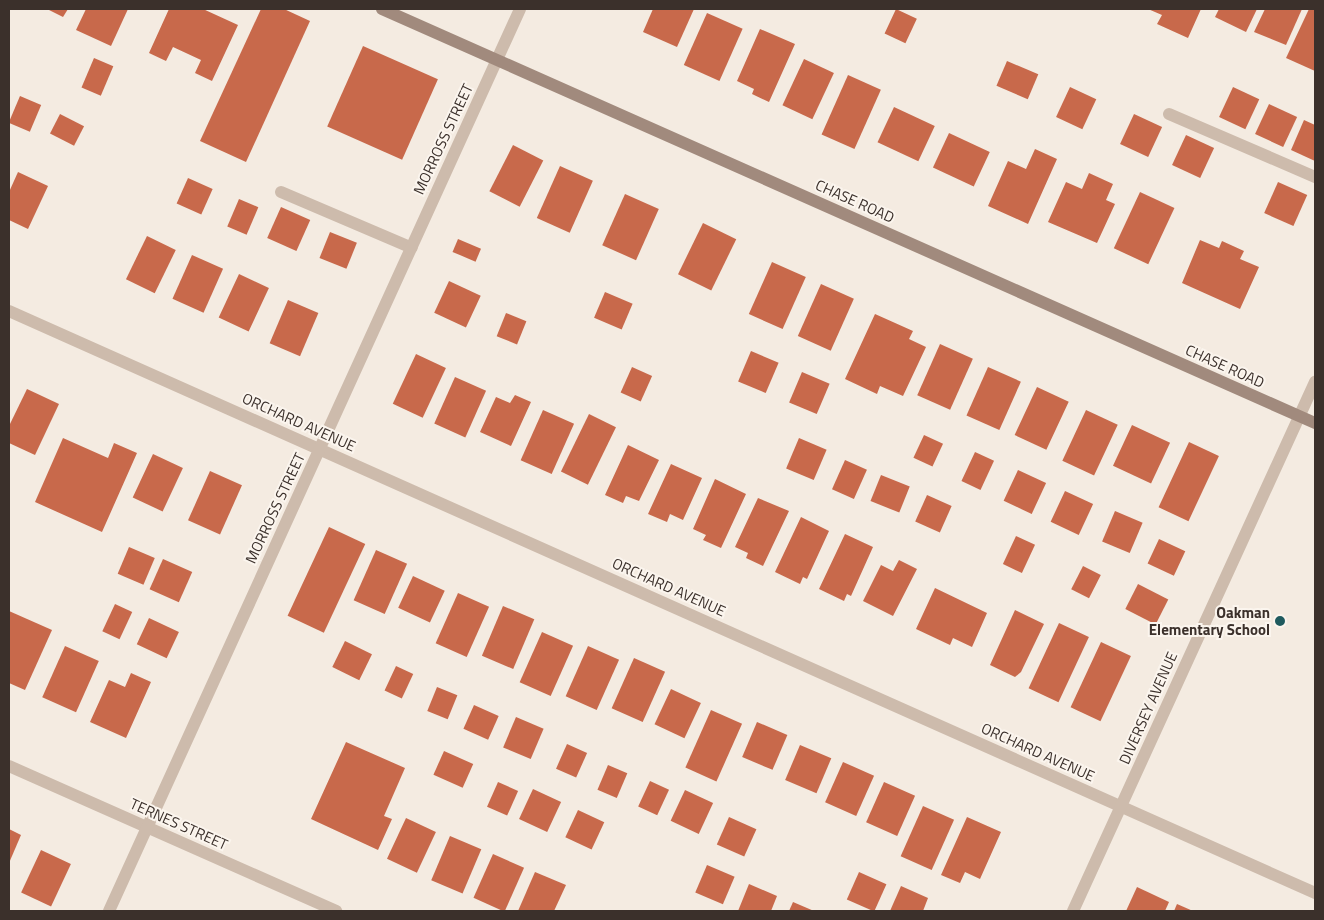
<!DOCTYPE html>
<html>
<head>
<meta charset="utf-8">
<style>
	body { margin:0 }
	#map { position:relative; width:1324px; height:920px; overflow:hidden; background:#f4ebe1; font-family:"Titillium Web",sans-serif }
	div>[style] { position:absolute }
	.building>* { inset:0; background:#c8694b; transform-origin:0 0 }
	.lane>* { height:12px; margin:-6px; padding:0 6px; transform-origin:6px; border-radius:6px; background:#cdbbac }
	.street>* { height:12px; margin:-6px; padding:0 6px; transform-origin:6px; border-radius:6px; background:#cdbbac }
	.secondary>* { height:12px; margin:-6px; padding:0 6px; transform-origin:6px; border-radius:6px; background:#a18a7d }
	.dots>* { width:14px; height:14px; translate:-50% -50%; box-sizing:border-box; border:2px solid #fbf5ee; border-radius:50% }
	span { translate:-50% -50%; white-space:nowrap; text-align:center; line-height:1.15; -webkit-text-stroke:4px #fbf5ee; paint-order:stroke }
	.street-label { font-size:15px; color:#3b302b }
	.poi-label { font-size:15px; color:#3b302b; font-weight:700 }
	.right { translate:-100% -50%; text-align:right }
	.frame { position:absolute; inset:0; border:10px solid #3b302b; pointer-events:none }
</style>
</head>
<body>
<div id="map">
	<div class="building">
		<div style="clip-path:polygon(47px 9px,68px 9px,63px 17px)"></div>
		<div style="clip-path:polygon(86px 9px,128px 9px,111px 46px,76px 30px)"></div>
		<div style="clip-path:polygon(169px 9px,203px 9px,238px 25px,212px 81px,195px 73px,201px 60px,173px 47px,166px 61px,149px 53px)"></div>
		<div style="clip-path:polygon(261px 9px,284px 9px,310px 21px,246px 162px,200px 141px)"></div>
		<div style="clip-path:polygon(653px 9px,694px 9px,677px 47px,643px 32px)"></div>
		<div style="left:896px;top:9px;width:23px;height:27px;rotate:25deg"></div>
		<div style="clip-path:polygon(1148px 9px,1201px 9px,1188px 38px,1157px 24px,1162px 15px)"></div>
		<div style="clip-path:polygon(1219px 9px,1257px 9px,1246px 32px,1215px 17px)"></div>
		<div style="clip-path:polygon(1265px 9px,1302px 9px,1286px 45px,1254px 32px)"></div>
		<div style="clip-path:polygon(1309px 9px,1315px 9px,1315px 71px,1286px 58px)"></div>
		<div style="left:707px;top:13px;width:39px;height:57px;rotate:24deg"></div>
		<div style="clip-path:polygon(760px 29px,795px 44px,769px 102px,752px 94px,754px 89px,737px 81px)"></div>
		<div style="left:363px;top:46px;width:82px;height:88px;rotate:24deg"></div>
		<div style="left:94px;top:58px;width:21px;height:32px;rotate:23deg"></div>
		<div style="left:804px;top:59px;width:33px;height:51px;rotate:25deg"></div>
		<div style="left:1007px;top:61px;width:34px;height:27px;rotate:23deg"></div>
		<div style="left:848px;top:75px;width:36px;height:65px;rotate:24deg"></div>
		<div style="left:1070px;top:87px;width:29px;height:33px;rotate:25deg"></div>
		<div style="left:1233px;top:87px;width:29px;height:33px;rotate:25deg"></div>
		<div style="left:20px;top:96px;width:23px;height:29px;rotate:23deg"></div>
		<div style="left:1269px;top:104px;width:31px;height:33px;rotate:25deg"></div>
		<div style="left:894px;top:107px;width:45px;height:39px;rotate:25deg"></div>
		<div style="left:60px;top:114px;width:27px;height:22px;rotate:27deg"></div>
		<div style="left:1134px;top:114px;width:31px;height:33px;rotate:25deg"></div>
		<div style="clip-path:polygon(1304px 120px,1315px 125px,1315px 161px,1291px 150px)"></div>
		<div style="left:949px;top:133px;width:45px;height:38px;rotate:25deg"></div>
		<div style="left:1186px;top:135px;width:31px;height:33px;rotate:25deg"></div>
		<div style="left:513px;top:145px;width:34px;height:52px;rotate:27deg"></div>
		<div style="clip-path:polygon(1035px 149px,1057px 159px,1028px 224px,988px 206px,1008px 161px,1026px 169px)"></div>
		<div style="left:560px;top:166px;width:36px;height:57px;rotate:24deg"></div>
		<div style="clip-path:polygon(18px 172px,48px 186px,28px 229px,9px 220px,9px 192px)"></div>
		<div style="clip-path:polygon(1089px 173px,1113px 184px,1106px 200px,1115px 204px,1097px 243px,1048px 222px,1066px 182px,1082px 189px)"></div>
		<div style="left:188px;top:178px;width:27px;height:28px;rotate:24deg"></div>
		<div style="left:1278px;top:182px;width:32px;height:34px;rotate:24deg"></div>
		<div style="left:1140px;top:192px;width:38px;height:62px;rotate:25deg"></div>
		<div style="left:625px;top:194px;width:37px;height:56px;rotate:24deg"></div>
		<div style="left:239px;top:199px;width:21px;height:30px;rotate:23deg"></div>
		<div style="left:281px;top:207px;width:32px;height:34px;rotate:24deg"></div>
		<div style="left:703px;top:223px;width:37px;height:57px;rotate:26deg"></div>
		<div style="left:330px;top:232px;width:29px;height:28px;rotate:22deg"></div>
		<div style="left:147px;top:236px;width:32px;height:48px;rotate:26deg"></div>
		<div style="left:458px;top:239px;width:25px;height:14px;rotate:23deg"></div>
		<div style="clip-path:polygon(1200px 240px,1219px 248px,1222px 241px,1244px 251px,1240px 259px,1259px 267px,1240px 309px,1182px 283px)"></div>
		<div style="left:192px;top:255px;width:34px;height:48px;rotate:24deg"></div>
		<div style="left:772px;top:262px;width:37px;height:57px;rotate:24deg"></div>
		<div style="left:239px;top:274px;width:33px;height:48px;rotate:25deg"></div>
		<div style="left:449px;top:281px;width:35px;height:35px;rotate:25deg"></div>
		<div style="left:821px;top:284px;width:36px;height:57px;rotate:24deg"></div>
		<div style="left:605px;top:292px;width:30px;height:28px;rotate:23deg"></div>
		<div style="left:288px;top:300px;width:33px;height:47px;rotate:23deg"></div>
		<div style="left:506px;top:313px;width:22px;height:25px;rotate:22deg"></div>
		<div style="clip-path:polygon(875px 314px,913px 331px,909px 339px,926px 347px,903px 396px,880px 386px,877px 394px,845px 379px)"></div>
		<div style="left:940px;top:344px;width:36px;height:56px;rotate:24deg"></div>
		<div style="left:751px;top:351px;width:30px;height:33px;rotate:23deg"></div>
		<div style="left:416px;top:354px;width:33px;height:55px;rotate:25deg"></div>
		<div style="left:632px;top:367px;width:22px;height:28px;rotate:24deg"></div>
		<div style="left:988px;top:367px;width:36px;height:53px;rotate:24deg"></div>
		<div style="left:802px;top:372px;width:30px;height:33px;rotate:23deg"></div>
		<div style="left:455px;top:377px;width:34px;height:51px;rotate:24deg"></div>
		<div style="left:1037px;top:387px;width:35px;height:53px;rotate:25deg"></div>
		<div style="clip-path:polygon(27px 389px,59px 404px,35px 455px,9px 443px,9px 426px)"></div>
		<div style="clip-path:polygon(515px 395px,531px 402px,511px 446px,480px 432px,496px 397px,510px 403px)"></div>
		<div style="left:543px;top:410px;width:34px;height:55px;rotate:24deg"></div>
		<div style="left:1086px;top:410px;width:35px;height:56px;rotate:25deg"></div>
		<div style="left:589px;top:414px;width:30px;height:64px;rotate:26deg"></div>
		<div style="left:1132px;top:425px;width:42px;height:45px;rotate:25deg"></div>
		<div style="left:924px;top:435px;width:21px;height:25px;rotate:25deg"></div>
		<div style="clip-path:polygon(63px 438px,108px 458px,114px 443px,137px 453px,102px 532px,35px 502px)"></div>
		<div style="left:799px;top:438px;width:30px;height:33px;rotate:23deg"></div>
		<div style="left:1189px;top:442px;width:33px;height:72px;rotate:25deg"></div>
		<div style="clip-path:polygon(628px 445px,659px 460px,639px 501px,626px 496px,623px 503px,605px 495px)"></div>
		<div style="left:975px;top:452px;width:21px;height:32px;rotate:25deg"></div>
		<div style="left:153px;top:454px;width:33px;height:48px;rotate:25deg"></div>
		<div style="left:845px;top:460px;width:24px;height:32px;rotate:24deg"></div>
		<div style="clip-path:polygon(671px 464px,702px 478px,683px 520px,670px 514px,667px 522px,648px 514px)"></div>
		<div style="left:1018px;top:470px;width:31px;height:34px;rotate:25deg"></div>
		<div style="left:210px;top:471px;width:35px;height:54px;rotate:24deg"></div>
		<div style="left:881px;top:475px;width:31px;height:28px;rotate:22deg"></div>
		<div style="clip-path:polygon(715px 479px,746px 494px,721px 548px,703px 540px,706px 535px,693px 529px)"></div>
		<div style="left:1065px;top:491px;width:31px;height:34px;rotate:25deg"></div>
		<div style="left:927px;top:495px;width:27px;height:29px;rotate:24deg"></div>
		<div style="clip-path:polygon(758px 498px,789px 511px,763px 566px,746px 558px,748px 553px,735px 547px)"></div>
		<div style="left:1115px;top:511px;width:30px;height:33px;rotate:23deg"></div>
		<div style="clip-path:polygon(801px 517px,829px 531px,807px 579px,803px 577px,800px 584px,775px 572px)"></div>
		<div style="left:329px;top:527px;width:40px;height:98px;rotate:25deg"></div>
		<div style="clip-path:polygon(845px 534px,873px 547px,851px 596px,847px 594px,844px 601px,819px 589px)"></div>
		<div style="left:1016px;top:536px;width:21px;height:31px;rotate:25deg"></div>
		<div style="left:1159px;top:539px;width:29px;height:27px;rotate:25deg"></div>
		<div style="left:129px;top:547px;width:28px;height:29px;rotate:23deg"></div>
		<div style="left:376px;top:550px;width:34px;height:55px;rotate:24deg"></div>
		<div style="left:163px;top:559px;width:32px;height:33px;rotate:24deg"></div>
		<div style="clip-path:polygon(899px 560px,917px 569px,893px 616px,863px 601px,881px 565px,893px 571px)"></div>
		<div style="left:1083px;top:566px;width:20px;height:26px;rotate:27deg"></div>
		<div style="left:413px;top:576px;width:35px;height:35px;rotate:25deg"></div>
		<div style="left:1138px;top:584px;width:34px;height:28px;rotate:27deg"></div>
		<div style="clip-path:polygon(935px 588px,987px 613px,972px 647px,953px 638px,950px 645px,916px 629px)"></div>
		<div style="left:458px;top:593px;width:34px;height:55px;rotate:24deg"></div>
		<div style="left:115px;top:604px;width:19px;height:30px;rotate:25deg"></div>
		<div style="left:503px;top:606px;width:34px;height:54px;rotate:23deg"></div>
		<div style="clip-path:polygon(1015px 610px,1044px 624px,1021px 672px,1015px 677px,990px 665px)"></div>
		<div style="clip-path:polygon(9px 611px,52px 630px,25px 690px,9px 683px)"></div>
		<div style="left:149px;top:618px;width:33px;height:29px;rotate:25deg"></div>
		<div style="left:1059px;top:623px;width:33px;height:72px;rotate:25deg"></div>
		<div style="left:542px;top:632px;width:34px;height:55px;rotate:24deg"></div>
		<div style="left:345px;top:641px;width:30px;height:29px;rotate:26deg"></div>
		<div style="left:1101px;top:642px;width:33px;height:72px;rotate:25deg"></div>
		<div style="left:65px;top:646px;width:37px;height:56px;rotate:24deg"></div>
		<div style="left:588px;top:646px;width:34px;height:55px;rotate:24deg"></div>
		<div style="left:634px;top:658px;width:34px;height:55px;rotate:24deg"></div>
		<div style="left:396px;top:666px;width:19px;height:27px;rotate:25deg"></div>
		<div style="clip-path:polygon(131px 673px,151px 682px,126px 738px,90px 722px,109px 680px,125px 687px)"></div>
		<div style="left:437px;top:687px;width:22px;height:26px;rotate:22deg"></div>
		<div style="left:671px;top:689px;width:33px;height:39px;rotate:25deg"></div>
		<div style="left:474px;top:705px;width:27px;height:26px;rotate:24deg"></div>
		<div style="left:711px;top:710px;width:34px;height:63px;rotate:24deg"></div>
		<div style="left:516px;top:717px;width:30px;height:33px;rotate:23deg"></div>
		<div style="left:757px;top:722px;width:33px;height:38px;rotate:23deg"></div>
		<div style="clip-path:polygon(346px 742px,405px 768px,384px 816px,392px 819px,378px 850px,311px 819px)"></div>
		<div style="left:567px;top:744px;width:22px;height:27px;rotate:24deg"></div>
		<div style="left:800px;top:745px;width:34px;height:38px;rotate:23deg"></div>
		<div style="left:444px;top:751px;width:32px;height:26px;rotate:24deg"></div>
		<div style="left:843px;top:762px;width:34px;height:44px;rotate:24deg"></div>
		<div style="left:608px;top:765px;width:21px;height:27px;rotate:23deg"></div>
		<div style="left:650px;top:781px;width:21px;height:28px;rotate:25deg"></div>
		<div style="left:498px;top:782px;width:22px;height:27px;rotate:24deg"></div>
		<div style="left:884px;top:782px;width:34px;height:44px;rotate:24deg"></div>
		<div style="left:533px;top:789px;width:31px;height:33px;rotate:25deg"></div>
		<div style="left:685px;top:790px;width:31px;height:34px;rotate:25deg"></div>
		<div style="left:923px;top:806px;width:34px;height:55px;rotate:24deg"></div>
		<div style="left:578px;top:810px;width:29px;height:30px;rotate:25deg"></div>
		<div style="left:729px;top:817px;width:30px;height:30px;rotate:24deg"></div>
		<div style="clip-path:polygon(967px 817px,1001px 832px,980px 879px,965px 872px,960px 883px,941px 875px)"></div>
		<div style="left:406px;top:818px;width:33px;height:45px;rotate:25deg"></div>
		<div style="clip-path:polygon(9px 829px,21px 835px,9px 863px)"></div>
		<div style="left:450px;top:836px;width:34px;height:48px;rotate:23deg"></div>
		<div style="left:41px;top:850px;width:33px;height:47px;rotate:25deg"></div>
		<div style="left:493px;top:854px;width:34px;height:48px;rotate:24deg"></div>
		<div style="left:707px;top:865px;width:30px;height:30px;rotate:23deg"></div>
		<div style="clip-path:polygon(535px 872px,566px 885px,554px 911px,518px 911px)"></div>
		<div style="left:859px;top:872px;width:30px;height:30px;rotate:24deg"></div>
		<div style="clip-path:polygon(749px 884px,777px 896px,771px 911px,738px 911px)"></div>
		<div style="clip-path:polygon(901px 886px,928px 898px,923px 911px,890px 911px)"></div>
		<div style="clip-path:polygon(1137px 887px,1169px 902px,1165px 911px,1126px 911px)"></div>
		<div style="clip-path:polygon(793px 902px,814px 911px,789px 911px)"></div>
		<div style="clip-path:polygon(1177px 904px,1193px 911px,1174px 911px)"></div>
	</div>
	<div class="lane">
		<div style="left:1169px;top:114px;width:159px;rotate:23.3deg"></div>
		<div style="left:281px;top:192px;width:142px;rotate:23.1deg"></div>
	</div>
	<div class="street">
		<div style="left:9px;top:311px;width:1430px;rotate:24.02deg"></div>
		<div style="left:9px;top:766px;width:358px;rotate:23.9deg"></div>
		<div style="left:109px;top:911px;width:991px;rotate:-65.5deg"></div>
		<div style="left:1073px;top:911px;width:582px;rotate:-65.42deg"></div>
	</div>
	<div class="secondary">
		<div style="left:382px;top:9px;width:1021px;rotate:23.93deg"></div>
	</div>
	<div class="dots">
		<div style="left:1280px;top:621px;background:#1f5a5e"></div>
	</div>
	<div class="street-label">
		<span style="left:443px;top:139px;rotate:-65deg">MORROSS STREET</span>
		<span style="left:855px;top:201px;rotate:24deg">CHASE ROAD</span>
		<span style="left:1225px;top:366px;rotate:24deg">CHASE ROAD</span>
		<span style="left:299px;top:422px;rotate:24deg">ORCHARD AVENUE</span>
		<span style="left:275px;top:508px;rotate:-65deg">MORROSS STREET</span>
		<span style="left:669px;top:587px;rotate:24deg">ORCHARD AVENUE</span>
		<span style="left:1148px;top:708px;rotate:-66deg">DIVERSEY AVENUE</span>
		<span style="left:1038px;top:752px;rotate:24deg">ORCHARD AVENUE</span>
		<span style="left:179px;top:824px;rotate:24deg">TERNES STREET</span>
	</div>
	<div class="poi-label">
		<span class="right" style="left:1270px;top:621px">Oakman<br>Elementary School</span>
	</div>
	<div class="frame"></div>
</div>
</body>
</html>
